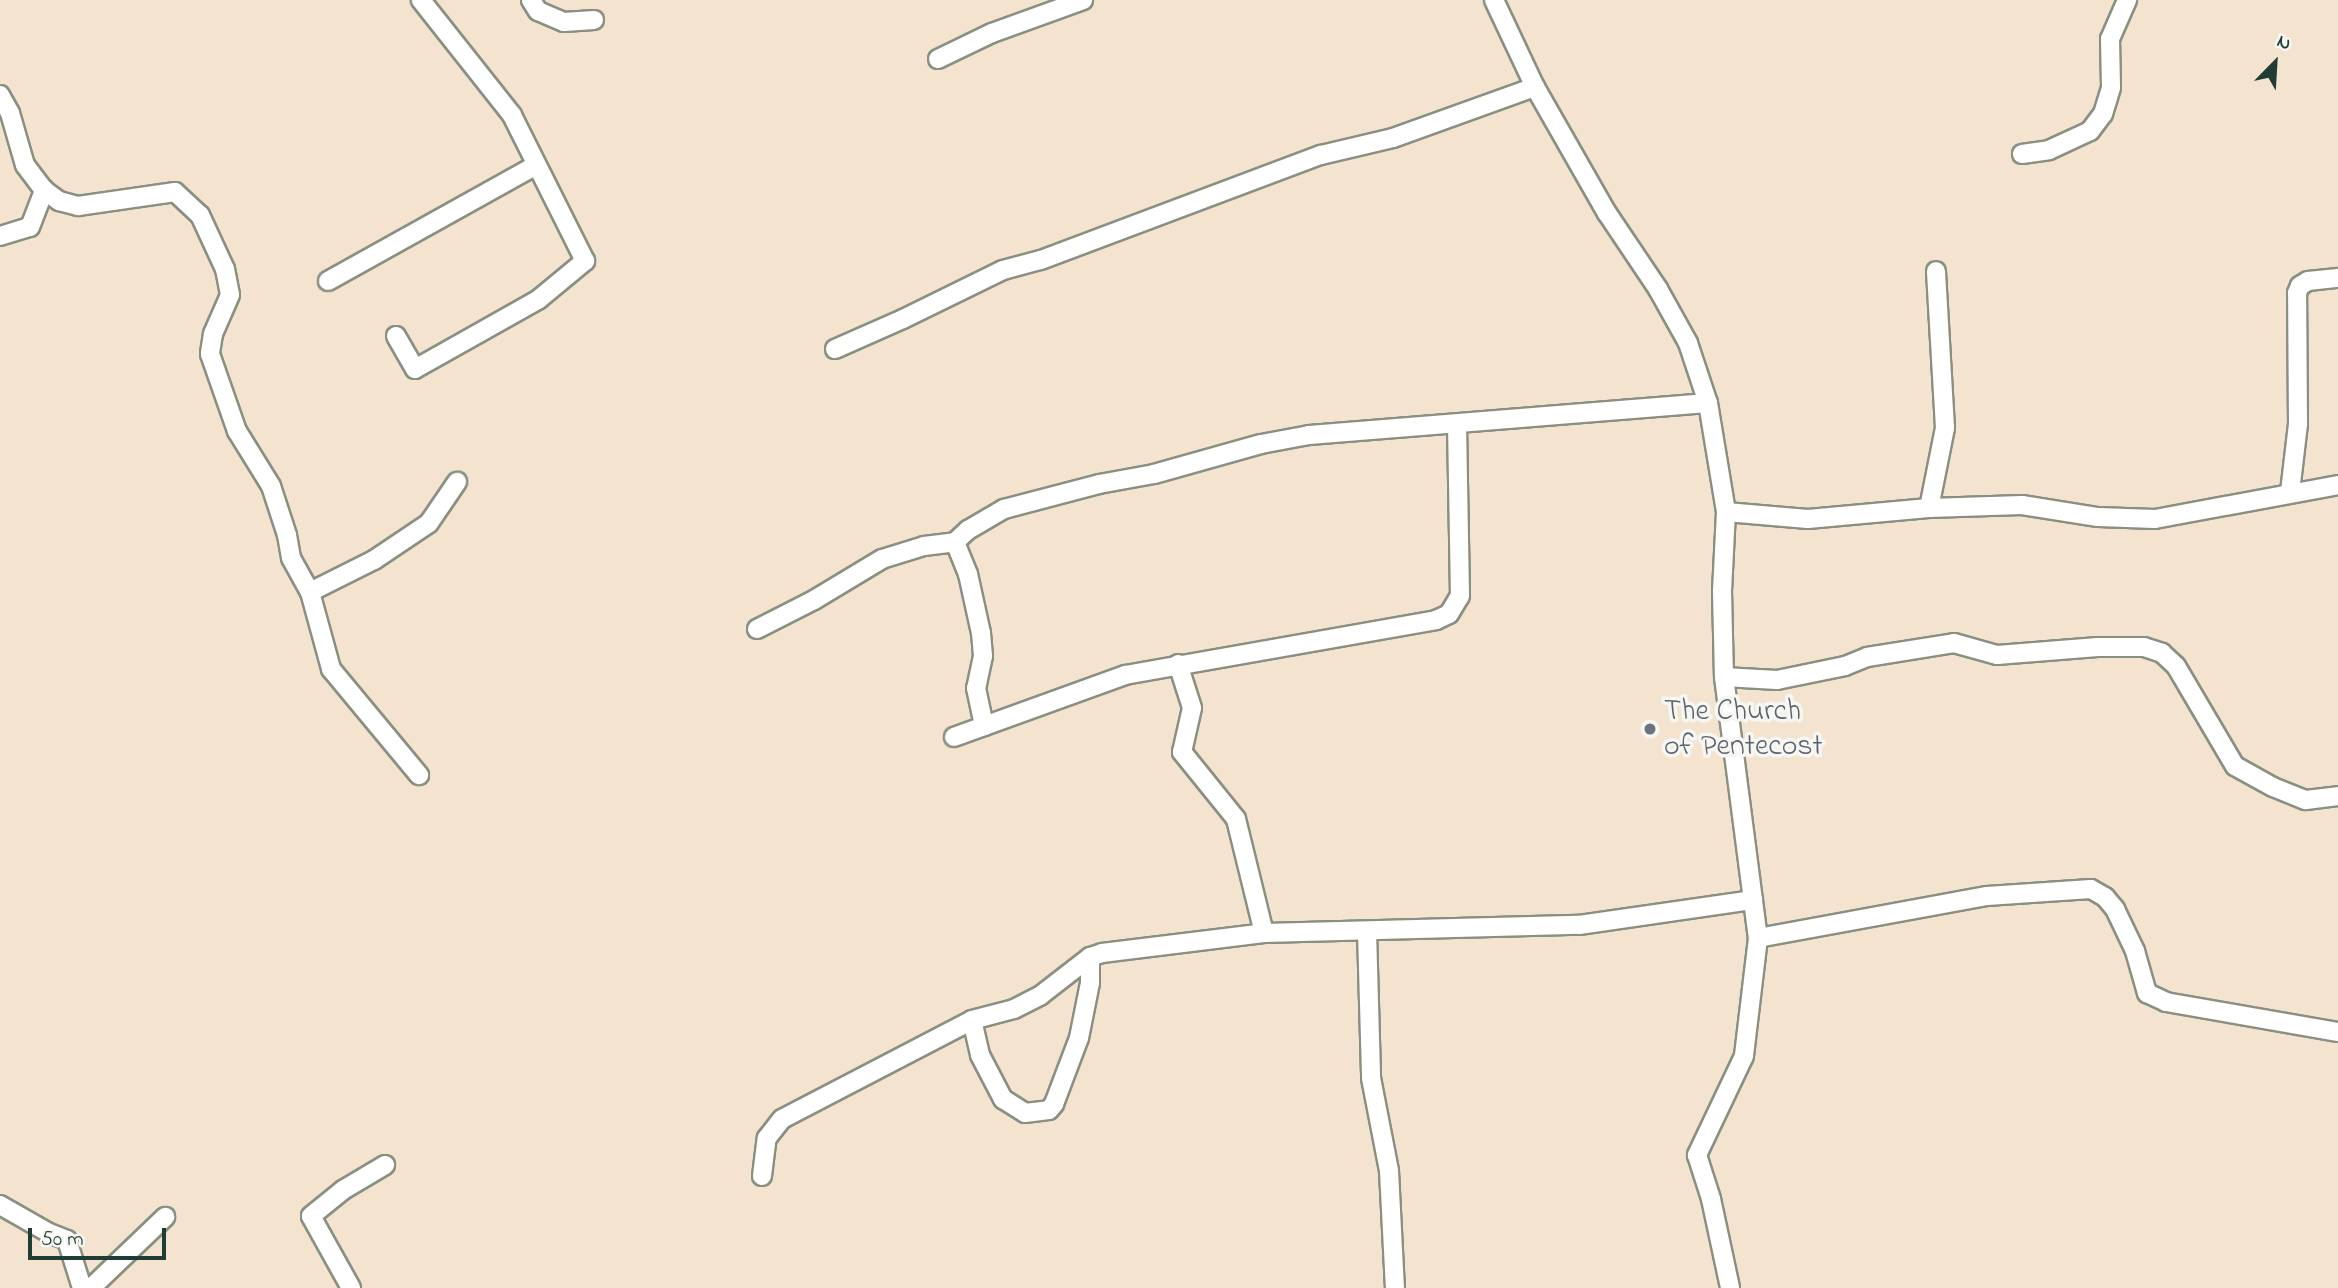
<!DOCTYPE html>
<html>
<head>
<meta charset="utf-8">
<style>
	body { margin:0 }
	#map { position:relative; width:2338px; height:1288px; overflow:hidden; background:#f4e3ce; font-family:"Indie Flower",sans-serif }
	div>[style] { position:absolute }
	.roads { filter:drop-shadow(2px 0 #8a9081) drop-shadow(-2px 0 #8a9081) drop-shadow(0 2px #8a9081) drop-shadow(0 -2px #8a9081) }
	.street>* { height:18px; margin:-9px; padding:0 9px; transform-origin:9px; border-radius:9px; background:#fff }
	.dots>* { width:19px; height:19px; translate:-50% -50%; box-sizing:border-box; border:4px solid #f6f6f2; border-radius:50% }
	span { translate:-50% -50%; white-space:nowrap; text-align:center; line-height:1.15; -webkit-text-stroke:7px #f6f6f2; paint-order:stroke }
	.worship-label { font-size:30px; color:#5b616d }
	.left { translate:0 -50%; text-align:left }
	.north { position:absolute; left:2240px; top:28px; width:70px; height:70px; -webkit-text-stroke:5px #f6f6f2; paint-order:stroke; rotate:24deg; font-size:19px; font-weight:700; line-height:28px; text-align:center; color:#1f3d34 }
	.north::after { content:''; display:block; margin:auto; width:24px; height:32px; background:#1f3d34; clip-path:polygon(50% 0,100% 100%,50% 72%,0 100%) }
	.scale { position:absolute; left:28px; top:1228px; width:138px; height:32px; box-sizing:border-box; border:4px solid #1f3d34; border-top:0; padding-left:9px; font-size:21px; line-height:24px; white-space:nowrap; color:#1f3d34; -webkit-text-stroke:5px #f6f6f2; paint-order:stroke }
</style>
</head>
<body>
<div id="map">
	<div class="roads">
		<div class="street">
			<div style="left:531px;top:0;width:13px;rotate:58deg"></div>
			<div style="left:538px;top:11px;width:28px;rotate:23deg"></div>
			<div style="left:564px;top:22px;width:30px;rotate:-4deg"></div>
			<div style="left:1494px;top:0;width:96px;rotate:64.8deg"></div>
			<div style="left:1535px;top:87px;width:145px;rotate:60.3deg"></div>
			<div style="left:1607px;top:213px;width:92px;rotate:56.1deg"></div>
			<div style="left:1658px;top:289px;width:62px;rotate:60.9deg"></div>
			<div style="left:1688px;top:343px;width:63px;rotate:71.6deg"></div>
			<div style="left:1708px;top:403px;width:110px;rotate:80.6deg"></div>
			<div style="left:1726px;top:512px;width:79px;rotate:92.9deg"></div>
			<div style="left:1722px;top:591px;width:86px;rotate:88.7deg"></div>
			<div style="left:1724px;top:677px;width:263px;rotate:82.6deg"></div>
			<div style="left:1758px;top:938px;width:119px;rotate:96.8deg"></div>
			<div style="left:1744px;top:1056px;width:110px;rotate:115.4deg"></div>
			<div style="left:1697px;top:1155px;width:46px;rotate:72.3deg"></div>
			<div style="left:1711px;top:1199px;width:91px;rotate:77.9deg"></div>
			<div style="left:938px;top:59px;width:60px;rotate:-25.7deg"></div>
			<div style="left:992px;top:33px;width:97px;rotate:-19.9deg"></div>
			<div style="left:0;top:95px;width:21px;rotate:61deg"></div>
			<div style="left:10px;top:113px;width:54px;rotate:73.9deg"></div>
			<div style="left:25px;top:165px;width:31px;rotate:53deg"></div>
			<div style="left:44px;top:190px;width:19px;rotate:36deg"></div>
			<div style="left:59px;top:201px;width:20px;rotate:15deg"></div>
			<div style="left:78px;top:206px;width:98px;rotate:-8.2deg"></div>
			<div style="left:175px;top:192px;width:34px;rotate:43deg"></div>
			<div style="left:200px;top:215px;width:60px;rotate:65.2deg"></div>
			<div style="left:225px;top:269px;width:26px;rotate:79deg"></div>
			<div style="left:230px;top:295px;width:43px;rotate:113.6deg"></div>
			<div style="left:213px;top:334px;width:20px;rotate:99deg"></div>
			<div style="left:210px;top:354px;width:82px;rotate:70.7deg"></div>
			<div style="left:237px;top:431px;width:65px;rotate:58.3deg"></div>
			<div style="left:271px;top:486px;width:52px;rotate:71.9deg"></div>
			<div style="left:287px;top:535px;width:23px;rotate:80deg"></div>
			<div style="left:291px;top:558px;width:39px;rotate:61deg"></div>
			<div style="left:310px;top:592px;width:80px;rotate:74.7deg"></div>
			<div style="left:331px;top:669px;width:138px;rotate:50.3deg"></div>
			<div style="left:2022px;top:154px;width:27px;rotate:-8deg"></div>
			<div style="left:2049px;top:150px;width:45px;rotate:-24.9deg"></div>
			<div style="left:2090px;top:131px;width:21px;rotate:-53deg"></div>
			<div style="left:2103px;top:114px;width:28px;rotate:-73deg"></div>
			<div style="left:2111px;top:87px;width:48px;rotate:-91.2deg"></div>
			<div style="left:2110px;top:39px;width:43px;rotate:-66.4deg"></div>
			<div style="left:0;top:236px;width:31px;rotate:-17deg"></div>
			<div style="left:30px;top:227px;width:40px;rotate:-69deg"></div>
			<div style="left:328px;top:281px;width:237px;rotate:-29.1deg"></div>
			<div style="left:396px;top:336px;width:38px;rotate:60deg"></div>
			<div style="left:415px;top:369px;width:142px;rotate:-29.4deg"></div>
			<div style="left:539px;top:299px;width:60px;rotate:-39.6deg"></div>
			<div style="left:585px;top:261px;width:163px;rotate:-116.6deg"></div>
			<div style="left:512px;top:115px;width:147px;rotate:-128.4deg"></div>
			<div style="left:835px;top:349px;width:74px;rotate:-23.8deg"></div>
			<div style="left:903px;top:319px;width:111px;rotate:-26.1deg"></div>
			<div style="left:1003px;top:270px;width:39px;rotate:-15deg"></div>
			<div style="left:1041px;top:260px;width:299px;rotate:-20.6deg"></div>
			<div style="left:1321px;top:155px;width:74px;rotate:-13.3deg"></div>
			<div style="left:1393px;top:138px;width:151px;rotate:-19.8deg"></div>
			<div style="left:2290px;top:492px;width:68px;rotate:-83.3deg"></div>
			<div style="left:2298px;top:424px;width:131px;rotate:-90.4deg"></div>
			<div style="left:2297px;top:293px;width:8px;rotate:-67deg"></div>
			<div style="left:2300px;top:286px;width:9px;rotate:-32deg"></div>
			<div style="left:2308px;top:281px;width:30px;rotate:-6deg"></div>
			<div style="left:1929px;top:508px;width:82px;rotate:-78.7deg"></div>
			<div style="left:1945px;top:428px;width:157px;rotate:-93.3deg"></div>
			<div style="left:1726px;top:512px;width:82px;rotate:4.9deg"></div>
			<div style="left:1808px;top:519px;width:121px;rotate:-5.2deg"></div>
			<div style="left:1929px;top:508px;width:93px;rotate:-1.8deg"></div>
			<div style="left:2022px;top:505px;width:77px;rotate:9deg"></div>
			<div style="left:2098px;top:517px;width:57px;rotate:2deg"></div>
			<div style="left:2155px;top:519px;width:186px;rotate:-10.5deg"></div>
			<div style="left:955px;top:542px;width:35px;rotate:68deg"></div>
			<div style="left:968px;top:574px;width:60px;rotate:77.6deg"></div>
			<div style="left:981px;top:633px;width:23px;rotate:85deg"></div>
			<div style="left:983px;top:656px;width:33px;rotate:102deg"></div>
			<div style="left:976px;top:688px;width:39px;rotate:78deg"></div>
			<div style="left:310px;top:592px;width:72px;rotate:-26.6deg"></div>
			<div style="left:374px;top:560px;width:66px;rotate:-33.9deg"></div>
			<div style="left:429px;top:523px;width:50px;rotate:-55.7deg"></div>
			<div style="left:757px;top:629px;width:64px;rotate:-27deg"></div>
			<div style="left:814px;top:600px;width:79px;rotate:-31.1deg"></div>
			<div style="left:882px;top:559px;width:44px;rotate:-17.2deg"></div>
			<div style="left:924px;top:546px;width:31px;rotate:-7deg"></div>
			<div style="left:955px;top:542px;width:18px;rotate:-43deg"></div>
			<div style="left:968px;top:530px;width:42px;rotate:-30.3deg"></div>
			<div style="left:1004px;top:509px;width:98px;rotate:-14.7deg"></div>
			<div style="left:1099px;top:484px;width:56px;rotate:-10.3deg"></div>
			<div style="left:1154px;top:474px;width:111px;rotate:-15.7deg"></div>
			<div style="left:1261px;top:444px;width:49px;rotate:-10.6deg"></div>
			<div style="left:1309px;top:435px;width:400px;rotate:-4.6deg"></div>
			<div style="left:1178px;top:664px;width:46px;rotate:72.3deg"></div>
			<div style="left:1192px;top:708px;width:45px;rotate:102.8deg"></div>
			<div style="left:1182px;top:752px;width:86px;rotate:51.1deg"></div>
			<div style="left:1236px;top:819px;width:117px;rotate:76.2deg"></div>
			<div style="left:1724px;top:677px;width:53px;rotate:3.2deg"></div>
			<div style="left:1777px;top:680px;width:69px;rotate:-11.6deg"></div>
			<div style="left:1845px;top:666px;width:24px;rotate:-22deg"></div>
			<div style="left:1867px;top:657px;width:88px;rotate:-9.1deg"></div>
			<div style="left:1954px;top:643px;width:45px;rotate:15.6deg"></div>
			<div style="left:1997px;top:655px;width:101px;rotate:-4.5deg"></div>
			<div style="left:2098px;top:647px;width:46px"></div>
			<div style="left:2144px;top:647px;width:19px;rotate:18deg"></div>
			<div style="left:2162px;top:653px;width:19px;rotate:43deg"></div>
			<div style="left:2176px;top:666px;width:116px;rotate:59.5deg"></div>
			<div style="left:2235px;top:766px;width:43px;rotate:28.9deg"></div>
			<div style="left:2273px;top:787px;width:35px;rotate:22deg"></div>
			<div style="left:2306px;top:800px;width:32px;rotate:-7deg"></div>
			<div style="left:954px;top:737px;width:182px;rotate:-19.9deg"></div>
			<div style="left:1125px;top:675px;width:316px;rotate:-10deg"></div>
			<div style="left:1436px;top:620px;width:14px;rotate:-25deg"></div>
			<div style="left:1449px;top:614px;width:21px;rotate:-59deg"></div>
			<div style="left:1460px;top:596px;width:172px;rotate:-91deg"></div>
			<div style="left:1367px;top:931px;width:147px;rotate:88.4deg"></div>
			<div style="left:1371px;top:1078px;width:95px;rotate:79deg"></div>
			<div style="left:1389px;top:1171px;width:117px;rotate:87.1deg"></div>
			<div style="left:1758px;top:938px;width:233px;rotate:-10.4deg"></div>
			<div style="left:1987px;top:896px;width:104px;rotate:-3.9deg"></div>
			<div style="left:2091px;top:889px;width:16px;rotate:30deg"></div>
			<div style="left:2105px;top:897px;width:16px;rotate:50deg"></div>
			<div style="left:2115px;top:909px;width:47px;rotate:64.5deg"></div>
			<div style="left:2135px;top:951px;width:44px;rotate:74.1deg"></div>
			<div style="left:2147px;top:993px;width:21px;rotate:25deg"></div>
			<div style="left:2166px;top:1002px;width:175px;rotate:9.9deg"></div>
			<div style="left:972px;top:1020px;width:36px;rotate:77deg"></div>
			<div style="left:980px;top:1055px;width:50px;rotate:62.4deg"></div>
			<div style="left:1003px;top:1099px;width:26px;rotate:32deg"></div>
			<div style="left:1025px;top:1113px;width:24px;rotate:-7deg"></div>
			<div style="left:1049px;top:1110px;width:8px;rotate:-50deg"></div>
			<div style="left:1054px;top:1104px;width:71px;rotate:-69.3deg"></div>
			<div style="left:1079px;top:1038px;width:56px;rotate:-78.7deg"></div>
			<div style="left:1090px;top:983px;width:26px;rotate:-90deg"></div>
			<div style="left:762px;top:1176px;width:38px;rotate:-83deg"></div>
			<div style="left:767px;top:1138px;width:24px;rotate:-52deg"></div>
			<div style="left:782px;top:1119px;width:214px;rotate:-27.5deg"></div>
			<div style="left:972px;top:1020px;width:43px;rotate:-14.7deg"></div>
			<div style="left:1014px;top:1009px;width:30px;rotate:-27deg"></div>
			<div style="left:1041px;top:995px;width:62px;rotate:-37.8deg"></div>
			<div style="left:1090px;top:957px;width:13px;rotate:-18deg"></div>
			<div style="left:1102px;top:953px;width:163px;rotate:-7deg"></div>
			<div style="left:1264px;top:933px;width:315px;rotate:-1.5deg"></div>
			<div style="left:1579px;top:925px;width:176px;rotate:-8.2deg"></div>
			<div style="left:0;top:1205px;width:56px;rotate:29.7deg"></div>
			<div style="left:49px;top:1233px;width:19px;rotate:21deg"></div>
			<div style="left:67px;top:1240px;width:50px;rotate:72.6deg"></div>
			<div style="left:91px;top:1288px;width:103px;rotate:-43.8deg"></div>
			<div style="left:351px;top:1288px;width:82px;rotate:-119.1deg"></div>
			<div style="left:311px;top:1216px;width:41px;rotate:-39.1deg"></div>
			<div style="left:343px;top:1190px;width:49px;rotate:-30.8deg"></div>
		</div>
	</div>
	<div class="dots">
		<div style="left:1650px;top:729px;background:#6b7280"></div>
	</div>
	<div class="worship-label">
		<span class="left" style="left:1664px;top:729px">The Church<br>of Pentecost</span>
	</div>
	<div class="north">N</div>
	<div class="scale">50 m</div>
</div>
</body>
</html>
